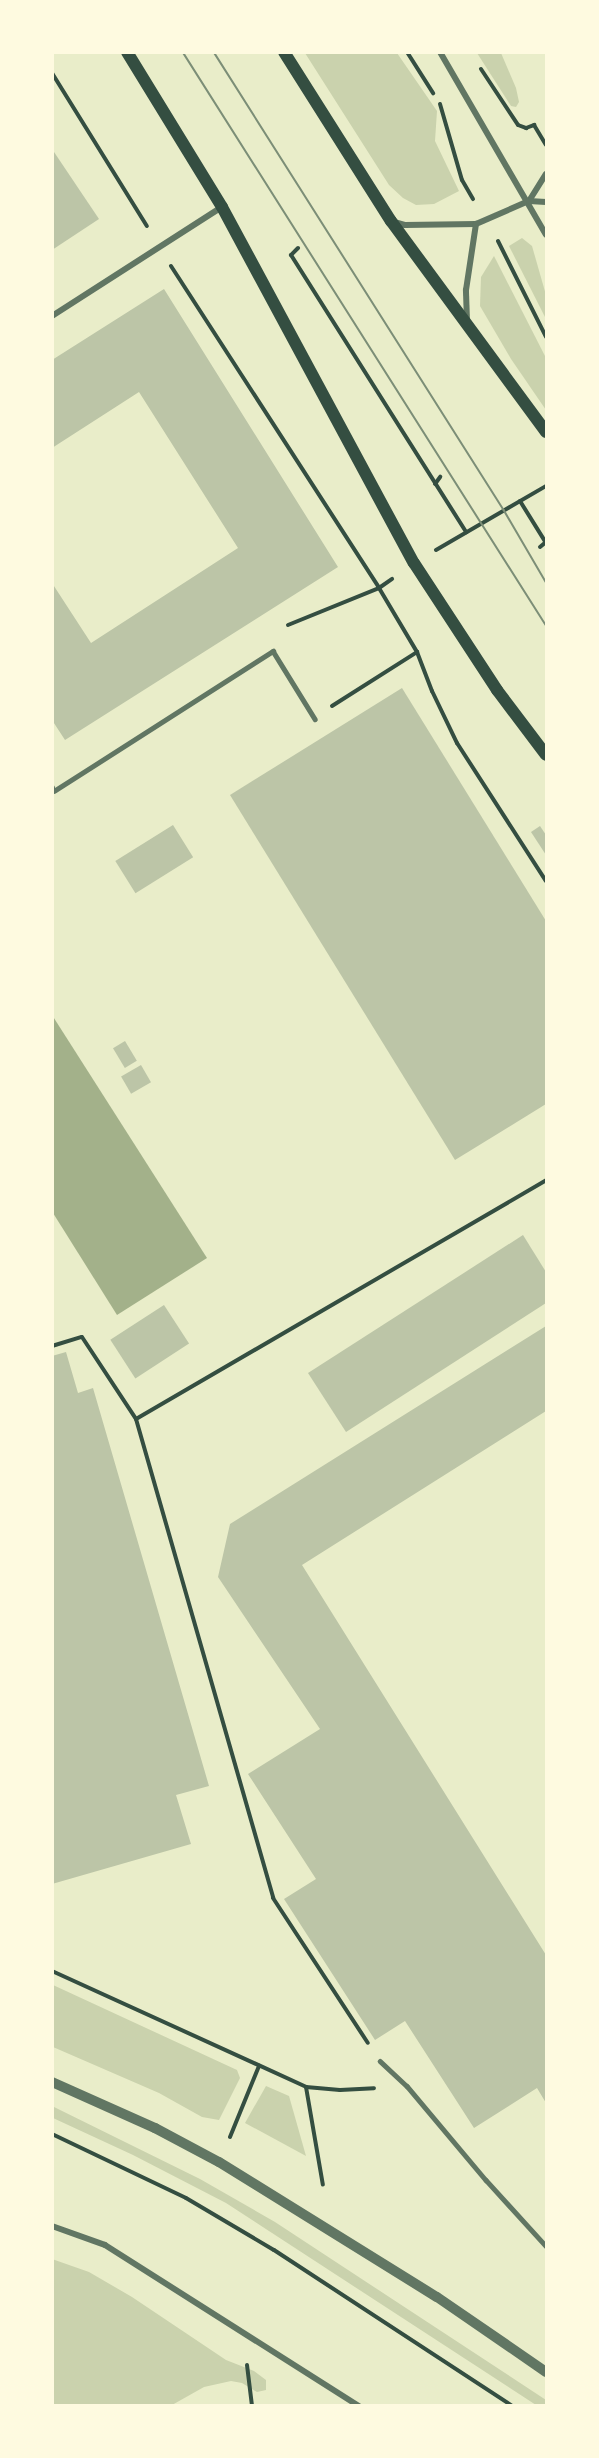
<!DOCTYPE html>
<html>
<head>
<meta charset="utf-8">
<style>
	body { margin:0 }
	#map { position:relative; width:599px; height:2458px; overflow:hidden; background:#e9edc9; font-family:Figtree,sans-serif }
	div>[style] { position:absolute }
	.green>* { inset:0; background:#cad2ad }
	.water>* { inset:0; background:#a3b18a }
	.building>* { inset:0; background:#bcc5a7; transform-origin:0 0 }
	.path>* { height:4px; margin:-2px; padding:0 2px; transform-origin:2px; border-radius:2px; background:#344e41 }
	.service>* { height:4.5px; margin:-2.25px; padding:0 2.25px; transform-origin:2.25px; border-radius:2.25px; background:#617663 }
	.minor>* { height:6px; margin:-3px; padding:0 3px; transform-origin:3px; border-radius:3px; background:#617663 }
	.tertiary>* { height:10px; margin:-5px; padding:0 5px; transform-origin:5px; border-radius:5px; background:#617663 }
	.secondary>* { height:12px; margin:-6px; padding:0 6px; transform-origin:6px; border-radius:6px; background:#344e41 }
	.tram>* { height:1.5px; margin:-0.75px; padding:0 0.75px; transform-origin:0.75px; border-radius:0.75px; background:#7c8e77 }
	span { translate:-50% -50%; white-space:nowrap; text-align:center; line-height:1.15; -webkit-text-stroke:4.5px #fefae0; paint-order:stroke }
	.frame { position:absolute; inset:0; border:54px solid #fefae0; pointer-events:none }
</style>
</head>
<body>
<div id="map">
	<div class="green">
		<div style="clip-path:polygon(305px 53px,397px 53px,437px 111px,435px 141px,459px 191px,434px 204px,416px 205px,403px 198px,389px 185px)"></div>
		<div style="clip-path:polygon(477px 53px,501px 53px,516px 88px,519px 102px,516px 107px,511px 106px)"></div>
		<div style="clip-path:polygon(522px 238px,532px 246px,546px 295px,546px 319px,509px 246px)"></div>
		<div style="clip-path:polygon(494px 256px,546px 358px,546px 410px,511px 359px,480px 306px,481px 277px)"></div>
		<div style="clip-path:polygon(53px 1985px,237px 2070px,240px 2078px,219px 2120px,202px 2117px,159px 2093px,53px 2047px)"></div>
		<div style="clip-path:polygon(266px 2086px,289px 2096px,306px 2156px,245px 2123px)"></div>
		<div style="clip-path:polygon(52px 2106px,200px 2179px,275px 2222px,546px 2400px,546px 2405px,536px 2405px,226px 2203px,133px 2155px,53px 2118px)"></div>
		<div style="clip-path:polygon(52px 2259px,89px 2272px,132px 2297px,226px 2360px,254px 2371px,266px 2380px,266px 2390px,257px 2392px,242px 2383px,231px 2381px,204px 2387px,172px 2405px,53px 2405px)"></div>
	</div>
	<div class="water">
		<div style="clip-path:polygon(52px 1015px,207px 1258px,117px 1315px,53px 1213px)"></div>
	</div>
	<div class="building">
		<div style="clip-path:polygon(52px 149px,99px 219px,52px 250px)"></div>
		<div style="clip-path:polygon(164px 289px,338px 567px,65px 740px,52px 720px,52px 583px,91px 643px,238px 548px,139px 392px,52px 448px,52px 360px)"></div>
		<div style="clip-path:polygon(402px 688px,546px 921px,546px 1104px,455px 1160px,230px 795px)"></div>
		<div style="left:173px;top:825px;width:38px;height:68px;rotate:58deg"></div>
		<div style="clip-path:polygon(540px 826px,546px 835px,546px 855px,531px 832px)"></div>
		<div style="left:125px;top:1041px;width:23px;height:14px;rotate:59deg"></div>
		<div style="left:141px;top:1065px;width:20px;height:23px;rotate:60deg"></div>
		<div style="clip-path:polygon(523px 1235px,546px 1272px,546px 1303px,346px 1432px,308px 1373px)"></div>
		<div style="left:164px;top:1305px;width:46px;height:64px;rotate:57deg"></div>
		<div style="clip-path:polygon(546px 1326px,546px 1411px,302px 1565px,546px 1955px,546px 2103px,537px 2088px,474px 2128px,405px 2021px,375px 2040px,284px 1899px,316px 1879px,248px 1774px,320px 1729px,218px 1577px,230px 1524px)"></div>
		<div style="clip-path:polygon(66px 1352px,78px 1393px,93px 1388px,209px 1786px,176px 1795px,191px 1844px,52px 1884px,52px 1356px)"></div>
	</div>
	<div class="path">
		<div style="left:407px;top:52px;width:49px;rotate:57.6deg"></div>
		<div style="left:481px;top:69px;width:67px;rotate:56.5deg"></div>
		<div style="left:518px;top:125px;width:9px;rotate:21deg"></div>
		<div style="left:526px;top:128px;width:9px;rotate:-21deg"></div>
		<div style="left:534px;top:125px;width:23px;rotate:59deg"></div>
		<div style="left:52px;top:73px;width:180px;rotate:58.2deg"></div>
		<div style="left:440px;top:104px;width:79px;rotate:73.9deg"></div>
		<div style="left:462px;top:180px;width:22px;rotate:60deg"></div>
		<div style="left:498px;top:241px;width:107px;rotate:63.4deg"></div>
		<div style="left:298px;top:248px;width:10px;rotate:135deg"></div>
		<div style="left:291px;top:255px;width:328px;rotate:57.7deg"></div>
		<div style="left:171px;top:266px;width:383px;rotate:57.1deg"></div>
		<div style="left:379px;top:588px;width:74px;rotate:59.3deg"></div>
		<div style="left:417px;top:652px;width:42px;rotate:69deg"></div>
		<div style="left:432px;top:691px;width:58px;rotate:64.3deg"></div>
		<div style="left:457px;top:743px;width:164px;rotate:57.2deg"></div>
		<div style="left:435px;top:484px;width:9px;rotate:-54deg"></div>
		<div style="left:520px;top:501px;width:49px;rotate:58.2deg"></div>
		<div style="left:540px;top:547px;width:8px;rotate:-40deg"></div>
		<div style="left:436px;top:550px;width:127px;rotate:-30.2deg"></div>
		<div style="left:288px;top:625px;width:98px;rotate:-22.1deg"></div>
		<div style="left:379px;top:588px;width:16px;rotate:-35deg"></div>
		<div style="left:332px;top:706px;width:101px;rotate:-32.4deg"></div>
		<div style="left:52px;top:1346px;width:31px;rotate:-17deg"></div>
		<div style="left:82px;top:1337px;width:98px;rotate:56.6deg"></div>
		<div style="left:136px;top:1419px;width:498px;rotate:74deg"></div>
		<div style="left:273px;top:1898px;width:173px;rotate:56.8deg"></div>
		<div style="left:136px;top:1419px;width:475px;rotate:-30.2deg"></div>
		<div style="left:52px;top:1971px;width:279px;rotate:24.5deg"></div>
		<div style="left:306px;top:2087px;width:34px;rotate:5deg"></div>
		<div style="left:340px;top:2090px;width:34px;rotate:-3deg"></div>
		<div style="left:306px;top:2087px;width:99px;rotate:80.2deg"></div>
		<div style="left:52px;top:2134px;width:148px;rotate:25.5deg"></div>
		<div style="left:186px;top:2198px;width:102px;rotate:30.6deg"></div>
		<div style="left:274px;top:2250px;width:285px;rotate:33.2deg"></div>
		<div style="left:230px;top:2137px;width:77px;rotate:-67.8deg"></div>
		<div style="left:247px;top:2365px;width:41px;rotate:83deg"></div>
	</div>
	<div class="service">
		<div style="left:54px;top:791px;width:260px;rotate:-32.6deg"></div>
		<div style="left:273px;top:651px;width:80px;rotate:58.3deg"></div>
		<div style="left:380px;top:2061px;width:37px;rotate:43deg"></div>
		<div style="left:407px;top:2086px;width:123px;rotate:50deg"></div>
		<div style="left:486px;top:2180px;width:89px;rotate:47.7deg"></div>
	</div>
	<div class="minor">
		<div style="left:440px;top:52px;width:211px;rotate:59.9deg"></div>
		<div style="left:529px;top:201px;width:32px;rotate:-58deg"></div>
		<div style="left:395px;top:222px;width:10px;rotate:17deg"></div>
		<div style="left:405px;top:225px;width:71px;rotate:-0.8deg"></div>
		<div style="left:476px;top:224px;width:58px;rotate:-23.5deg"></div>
		<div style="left:529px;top:201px;width:17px;rotate:3deg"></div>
		<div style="left:52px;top:316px;width:202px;rotate:-32.7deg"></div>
		<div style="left:467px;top:321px;width:31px;rotate:-92deg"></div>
		<div style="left:466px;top:290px;width:67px;rotate:-81.4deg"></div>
		<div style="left:52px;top:788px;width:3px;rotate:90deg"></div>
		<div style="left:52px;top:2226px;width:56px;rotate:19.7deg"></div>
		<div style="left:105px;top:2245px;width:301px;rotate:32.4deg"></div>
	</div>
	<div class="tertiary">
		<div style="left:52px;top:2082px;width:113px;rotate:24.1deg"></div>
		<div style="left:155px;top:2128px;width:72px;rotate:28deg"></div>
		<div style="left:219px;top:2162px;width:256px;rotate:31.8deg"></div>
		<div style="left:437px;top:2297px;width:132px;rotate:34.5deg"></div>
	</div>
	<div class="secondary">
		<div style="left:127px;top:52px;width:182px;rotate:58.5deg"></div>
		<div style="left:222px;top:207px;width:404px;rotate:61.7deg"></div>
		<div style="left:414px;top:563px;width:152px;rotate:56.8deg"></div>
		<div style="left:497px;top:690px;width:81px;rotate:53deg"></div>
		<div style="left:284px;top:52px;width:200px;rotate:57.7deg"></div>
		<div style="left:391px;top:221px;width:262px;rotate:53.7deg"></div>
	</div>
	<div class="tram">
		<div style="left:183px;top:52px;width:678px;rotate:57.65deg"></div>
		<div style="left:214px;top:52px;width:542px;rotate:57.66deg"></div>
		<div style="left:504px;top:510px;width:83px;rotate:59.7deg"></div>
	</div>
	<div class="frame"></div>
</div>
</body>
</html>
